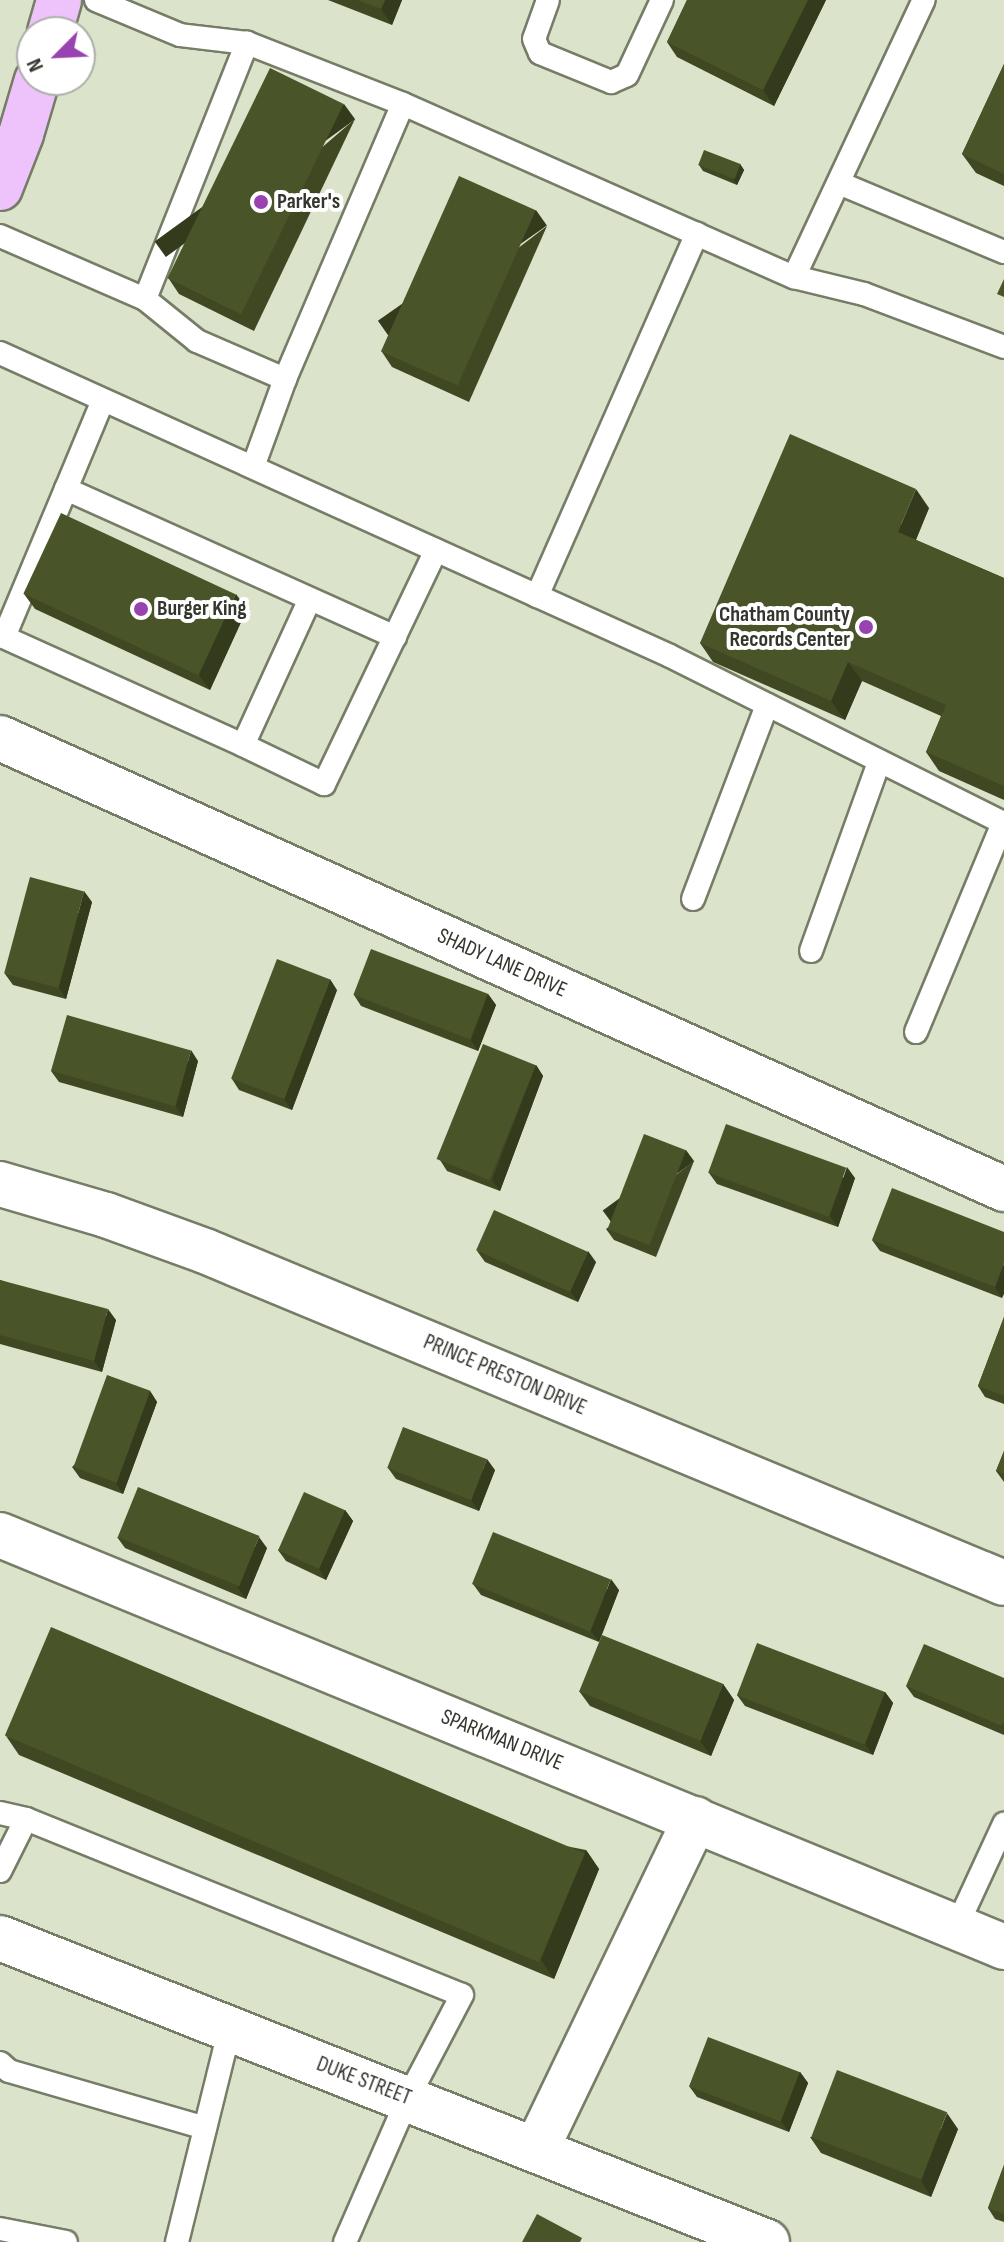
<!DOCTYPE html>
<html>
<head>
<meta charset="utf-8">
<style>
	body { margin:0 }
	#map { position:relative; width:1004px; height:2242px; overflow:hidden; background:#dbe3ca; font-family:"Sofia Sans Condensed",sans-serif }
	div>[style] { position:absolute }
	.roads { filter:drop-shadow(2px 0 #767d67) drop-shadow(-2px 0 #767d67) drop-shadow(0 2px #767d67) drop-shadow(0 -2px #767d67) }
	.lane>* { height:22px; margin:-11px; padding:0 11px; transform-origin:11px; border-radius:11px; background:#fff }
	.street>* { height:44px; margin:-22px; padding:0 22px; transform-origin:22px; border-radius:22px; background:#fff }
	.highway>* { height:44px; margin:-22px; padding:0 22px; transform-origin:22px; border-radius:22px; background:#eec3fb }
	.wall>* { inset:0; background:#3f4822 }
	.shaded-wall>* { inset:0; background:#333b1c; transform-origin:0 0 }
	.building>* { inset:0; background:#495428; transform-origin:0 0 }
	.dots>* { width:22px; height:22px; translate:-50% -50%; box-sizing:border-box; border:4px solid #fff; border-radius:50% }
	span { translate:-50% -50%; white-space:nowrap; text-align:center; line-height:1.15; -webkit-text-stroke:8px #fff; paint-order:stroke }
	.poi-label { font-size:22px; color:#33362d; font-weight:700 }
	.left { translate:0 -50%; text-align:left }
	.right { translate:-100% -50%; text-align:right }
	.street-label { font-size:22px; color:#33362d }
	.north { position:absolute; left:16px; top:16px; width:80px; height:80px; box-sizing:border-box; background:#fff; border:2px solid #adafab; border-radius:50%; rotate:246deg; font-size:22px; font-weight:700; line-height:32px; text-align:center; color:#33362d }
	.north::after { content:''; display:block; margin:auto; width:28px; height:36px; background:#9843b0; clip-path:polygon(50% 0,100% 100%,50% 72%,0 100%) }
</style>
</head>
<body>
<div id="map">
	<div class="roads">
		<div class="lane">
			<div style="left:548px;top:0;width:41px;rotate:109.7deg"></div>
			<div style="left:534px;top:39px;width:15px;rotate:67deg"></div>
			<div style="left:540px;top:53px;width:77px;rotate:22.2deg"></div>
			<div style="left:611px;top:82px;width:17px;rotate:-24deg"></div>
			<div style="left:627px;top:75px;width:83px;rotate:-65deg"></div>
			<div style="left:403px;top:104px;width:428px;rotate:23.9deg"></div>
			<div style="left:794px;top:277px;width:72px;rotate:13.7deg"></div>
			<div style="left:864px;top:294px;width:150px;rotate:20.7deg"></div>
			<div style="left:839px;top:183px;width:179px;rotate:22.7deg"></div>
			<div style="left:0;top:236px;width:158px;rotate:23.5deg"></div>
			<div style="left:145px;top:299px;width:67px;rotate:38.9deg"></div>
			<div style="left:197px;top:341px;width:96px;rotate:23.4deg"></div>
			<div style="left:285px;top:379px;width:299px;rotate:-66.8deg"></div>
			<div style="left:403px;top:104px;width:168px;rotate:-158.6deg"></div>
			<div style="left:247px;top:43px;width:67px;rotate:-173.2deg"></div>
			<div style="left:180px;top:35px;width:91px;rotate:-157.4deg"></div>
			<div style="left:794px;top:277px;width:306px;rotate:-64.9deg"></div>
			<div style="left:145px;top:299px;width:276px;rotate:-68.3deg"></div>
			<div style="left:0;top:353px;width:735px;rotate:24.33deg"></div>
			<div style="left:670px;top:656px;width:373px;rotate:26.6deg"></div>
			<div style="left:253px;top:467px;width:94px;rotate:-70deg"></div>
			<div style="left:66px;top:489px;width:96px;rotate:-67.4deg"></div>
			<div style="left:537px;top:596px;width:396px;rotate:-66.2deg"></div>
			<div style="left:309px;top:601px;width:158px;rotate:114.6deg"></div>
			<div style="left:243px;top:745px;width:262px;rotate:-155.7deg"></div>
			<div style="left:4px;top:637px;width:160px;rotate:-67.3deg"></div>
			<div style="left:66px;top:489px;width:361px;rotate:24.2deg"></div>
			<div style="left:243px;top:745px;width:90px;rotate:25.7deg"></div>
			<div style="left:324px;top:784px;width:259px;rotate:-64.4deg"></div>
			<div style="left:693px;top:899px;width:208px;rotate:-69.1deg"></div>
			<div style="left:811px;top:951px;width:201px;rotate:-70.2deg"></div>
			<div style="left:916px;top:1032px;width:226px;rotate:-67.4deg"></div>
			<div style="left:0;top:1813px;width:27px;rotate:13deg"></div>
			<div style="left:0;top:1871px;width:58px;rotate:-63.4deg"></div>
			<div style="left:26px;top:1819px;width:470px;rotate:22deg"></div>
			<div style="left:462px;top:1995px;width:116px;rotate:117.7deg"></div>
			<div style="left:408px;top:2098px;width:157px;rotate:113.6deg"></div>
			<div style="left:956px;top:1928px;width:115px;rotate:-65.2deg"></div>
			<div style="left:0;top:2063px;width:12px;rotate:42deg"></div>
			<div style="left:9px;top:2071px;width:204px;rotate:16.2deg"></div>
			<div style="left:0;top:2229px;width:67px;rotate:11.1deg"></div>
			<div style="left:177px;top:2242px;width:220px;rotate:-76.1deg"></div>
		</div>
		<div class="street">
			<div style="left:0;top:738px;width:1101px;rotate:24.19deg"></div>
			<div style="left:0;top:1184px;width:110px;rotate:16.3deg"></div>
			<div style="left:106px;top:1215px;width:105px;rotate:20deg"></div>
			<div style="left:205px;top:1251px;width:865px;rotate:22.56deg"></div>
			<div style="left:0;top:1535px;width:1085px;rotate:22.31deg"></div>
			<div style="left:0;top:1938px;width:825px;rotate:21.62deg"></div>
			<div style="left:537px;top:2148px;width:365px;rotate:-64.3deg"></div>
		</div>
		<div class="highway">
			<div style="left:50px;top:32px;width:33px;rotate:-74deg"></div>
			<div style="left:0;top:188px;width:58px;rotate:-68.7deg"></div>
			<div style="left:21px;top:134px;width:56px;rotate:-73.5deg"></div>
		</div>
	</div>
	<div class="wall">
		<div style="clip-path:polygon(328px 0,402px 0,392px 25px)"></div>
		<div style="clip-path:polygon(687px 0,826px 0,774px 106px,677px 57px,667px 42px)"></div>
		<div style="clip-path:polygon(1004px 64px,1004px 186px,976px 173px,962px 154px)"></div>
		<div style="clip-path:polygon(355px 119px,254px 331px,179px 294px,169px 279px)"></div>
		<div style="clip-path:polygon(740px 164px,744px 170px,737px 185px,703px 171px,699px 165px)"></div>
		<div style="clip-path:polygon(547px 226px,469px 402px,392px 367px,382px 352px)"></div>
		<div style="clip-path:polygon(929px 508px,916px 540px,1004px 578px,1004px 800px,939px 771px,926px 752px,941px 716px,862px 681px,845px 720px,713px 662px,700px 643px)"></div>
		<div style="clip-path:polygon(24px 594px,247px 609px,210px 690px,35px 609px)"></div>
		<div style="clip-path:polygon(92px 902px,66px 999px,13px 985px,5px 974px)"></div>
		<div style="clip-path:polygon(337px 990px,292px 1110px,239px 1090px,232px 1079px)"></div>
		<div style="clip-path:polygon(488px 994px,496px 1005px,478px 1051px,361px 1006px,354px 995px)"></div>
		<div style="clip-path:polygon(198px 1061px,183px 1117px,59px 1082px,51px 1071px)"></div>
		<div style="clip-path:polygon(536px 1065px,543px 1076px,500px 1191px,447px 1171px,440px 1160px)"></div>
		<div style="clip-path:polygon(694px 1161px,656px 1257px,614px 1240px,606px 1229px)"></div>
		<div style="clip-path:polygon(709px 1173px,855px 1178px,838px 1227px,717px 1184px)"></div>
		<div style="clip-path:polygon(1004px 1232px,1002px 1298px,880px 1251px,872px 1240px)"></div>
		<div style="clip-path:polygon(477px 1251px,596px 1262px,578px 1302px,485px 1262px)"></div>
		<div style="clip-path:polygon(0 1280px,116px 1320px,102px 1372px,0 1344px)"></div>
		<div style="clip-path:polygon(1004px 1317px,1004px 1404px,985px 1397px,978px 1386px)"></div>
		<div style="clip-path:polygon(150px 1391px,157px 1402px,123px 1494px,80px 1478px,72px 1467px)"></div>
		<div style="clip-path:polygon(1004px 1451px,1004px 1482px,996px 1471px)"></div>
		<div style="clip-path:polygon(388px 1468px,495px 1470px,479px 1511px,396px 1479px)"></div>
		<div style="clip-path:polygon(345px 1510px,353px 1521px,326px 1580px,286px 1561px,278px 1550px)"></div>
		<div style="clip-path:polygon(117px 1537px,267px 1548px,246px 1599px,125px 1548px)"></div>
		<div style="clip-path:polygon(473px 1584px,619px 1590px,599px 1642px,481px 1595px)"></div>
		<div style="clip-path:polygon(1004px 1678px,1004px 1735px,914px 1697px,906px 1686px)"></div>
		<div style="clip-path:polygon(723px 1684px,734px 1700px,711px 1756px,590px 1706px,579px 1691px)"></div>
		<div style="clip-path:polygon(885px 1692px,893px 1703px,873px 1755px,745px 1706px,737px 1695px)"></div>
		<div style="clip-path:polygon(6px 1736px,586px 1850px,599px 1869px,554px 1979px,19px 1755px)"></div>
		<div style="clip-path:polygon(800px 2072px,808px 2083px,789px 2132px,697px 2097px,689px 2086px)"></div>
		<div style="clip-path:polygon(958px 2129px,931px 2197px,821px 2153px,810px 2137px)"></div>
		<div style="clip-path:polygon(1004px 2165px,1004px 2222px,995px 2219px,988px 2208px)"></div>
	</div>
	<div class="shaded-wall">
		<div style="clip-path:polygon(385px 0,402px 0,392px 25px,381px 9px)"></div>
		<div style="clip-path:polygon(808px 0,826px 0,774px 106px,763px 90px)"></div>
		<div style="left:344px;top:104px;width:19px;height:234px;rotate:54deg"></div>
		<div style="clip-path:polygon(740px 164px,744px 170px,737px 185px,733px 179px)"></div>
		<div style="left:536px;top:210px;width:19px;height:193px;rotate:55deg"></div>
		<div style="clip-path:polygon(916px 489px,929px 508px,911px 551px,898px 532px)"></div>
		<div style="clip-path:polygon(236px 594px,247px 609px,210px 690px,199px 675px)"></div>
		<div style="clip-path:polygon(848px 662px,862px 681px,845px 720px,831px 701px)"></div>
		<div style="clip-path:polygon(84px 891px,92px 902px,66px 999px,59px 988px)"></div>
		<div style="clip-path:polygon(330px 979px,337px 990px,292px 1110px,284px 1099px)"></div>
		<div style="clip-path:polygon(488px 994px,496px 1005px,478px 1051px,471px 1040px)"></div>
		<div style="clip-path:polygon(191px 1050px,198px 1061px,183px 1117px,176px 1106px)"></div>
		<div style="clip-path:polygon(536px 1065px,543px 1076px,500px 1191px,492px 1180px)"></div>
		<div style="left:686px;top:1150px;width:14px;height:103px;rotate:54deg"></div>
		<div style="clip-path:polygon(847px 1167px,855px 1178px,838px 1227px,830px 1216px)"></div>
		<div style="clip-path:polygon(588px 1251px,596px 1262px,578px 1302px,570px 1291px)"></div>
		<div style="clip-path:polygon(1004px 1263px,1004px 1294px,1002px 1298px,995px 1287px)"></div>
		<div style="clip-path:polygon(108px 1309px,116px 1320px,102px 1372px,94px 1361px)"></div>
		<div style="clip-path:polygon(150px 1391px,157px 1402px,123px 1494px,116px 1483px)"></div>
		<div style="clip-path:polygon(487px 1459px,495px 1470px,479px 1511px,471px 1500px)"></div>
		<div style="clip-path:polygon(345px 1510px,353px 1521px,326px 1580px,319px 1569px)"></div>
		<div style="clip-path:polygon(259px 1537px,267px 1548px,246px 1599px,238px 1588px)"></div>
		<div style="clip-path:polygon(611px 1579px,619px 1590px,599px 1642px,591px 1631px)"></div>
		<div style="clip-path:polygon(723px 1684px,734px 1700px,711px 1756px,700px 1741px)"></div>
		<div style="clip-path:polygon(885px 1692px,893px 1703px,873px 1755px,865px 1744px)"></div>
		<div style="clip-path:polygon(586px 1850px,599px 1869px,554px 1979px,541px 1960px)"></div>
		<div style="clip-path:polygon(800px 2072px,808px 2083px,789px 2132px,781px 2121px)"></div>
		<div style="clip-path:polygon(947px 2113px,958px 2129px,931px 2197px,921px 2181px)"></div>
	</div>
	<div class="building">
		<div style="clip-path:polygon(357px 0,385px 0,381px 9px)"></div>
		<div style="clip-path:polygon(687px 0,808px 0,763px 90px,667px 42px)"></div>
		<div style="clip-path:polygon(1004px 64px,1004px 174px,962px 154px)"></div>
		<div style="left:270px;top:68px;width:82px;height:234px;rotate:26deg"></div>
		<div style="left:704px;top:150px;width:39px;height:16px;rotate:21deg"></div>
		<div style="left:459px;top:176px;width:84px;height:192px;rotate:24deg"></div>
		<div style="clip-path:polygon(1004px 279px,1004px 297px,997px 294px)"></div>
		<div style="clip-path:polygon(790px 434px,916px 489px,898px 532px,1004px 578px,1004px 786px,926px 752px,946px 705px,848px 662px,831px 701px,700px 643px)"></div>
		<div style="left:61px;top:513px;width:193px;height:89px;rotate:25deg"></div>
		<div style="left:30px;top:877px;width:56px;height:100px;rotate:15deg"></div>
		<div style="left:371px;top:949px;width:125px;height:49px;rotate:21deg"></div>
		<div style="left:277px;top:959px;width:57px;height:128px;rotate:21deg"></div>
		<div style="left:67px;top:1015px;width:129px;height:58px;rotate:16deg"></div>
		<div style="left:483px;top:1044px;width:57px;height:124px;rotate:22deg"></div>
		<div style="left:726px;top:1124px;width:128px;height:52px;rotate:20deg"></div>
		<div style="left:644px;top:1134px;width:45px;height:102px;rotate:21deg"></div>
		<div style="clip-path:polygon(892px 1188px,1004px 1232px,1004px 1263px,995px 1287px,872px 1240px)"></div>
		<div style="left:494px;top:1210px;width:103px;height:44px;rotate:24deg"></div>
		<div style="clip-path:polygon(0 1280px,108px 1309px,94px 1361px,0 1335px)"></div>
		<div style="clip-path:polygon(1004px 1317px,1004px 1396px,978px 1386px)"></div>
		<div style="left:107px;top:1375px;width:46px;height:98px;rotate:20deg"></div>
		<div style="left:403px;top:1427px;width:90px;height:44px;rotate:21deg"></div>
		<div style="clip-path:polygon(1004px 1451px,1004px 1474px,996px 1471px)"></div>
		<div style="left:138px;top:1487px;width:131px;height:54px;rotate:22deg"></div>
		<div style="left:304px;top:1492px;width:45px;height:64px;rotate:24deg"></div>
		<div style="left:493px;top:1532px;width:127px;height:56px;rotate:22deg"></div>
		<div style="left:51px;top:1627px;width:580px;height:118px;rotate:23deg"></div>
		<div style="left:602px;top:1635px;width:131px;height:61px;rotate:22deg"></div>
		<div style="left:757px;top:1643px;width:137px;height:56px;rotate:21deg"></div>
		<div style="clip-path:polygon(924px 1644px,1004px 1678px,1004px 1721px,1002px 1726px,906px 1686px)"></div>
		<div style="left:708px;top:2037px;width:98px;height:53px;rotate:21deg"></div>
		<div style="left:837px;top:2070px;width:118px;height:72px;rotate:21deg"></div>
		<div style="clip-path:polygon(1004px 2165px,1004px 2214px,988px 2208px)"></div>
		<div style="clip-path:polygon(537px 2214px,582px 2238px,580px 2242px,522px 2242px)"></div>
	</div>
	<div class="dots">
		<div style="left:261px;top:202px;background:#9843b0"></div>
		<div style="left:141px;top:609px;background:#9843b0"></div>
		<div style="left:866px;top:627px;background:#9843b0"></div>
	</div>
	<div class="poi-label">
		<span class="left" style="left:277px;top:202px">Parker's</span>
		<span class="left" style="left:157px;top:609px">Burger King</span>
		<span class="right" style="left:850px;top:627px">Chatham County<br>Records Center</span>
	</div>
	<div class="street-label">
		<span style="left:502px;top:963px;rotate:24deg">SHADY LANE DRIVE</span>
		<span style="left:505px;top:1375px;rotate:23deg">PRINCE PRESTON DRIVE</span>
		<span style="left:502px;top:1740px;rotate:22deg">SPARKMAN DRIVE</span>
		<span style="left:364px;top:2081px;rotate:21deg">DUKE STREET</span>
	</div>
	<div class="north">N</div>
</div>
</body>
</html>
